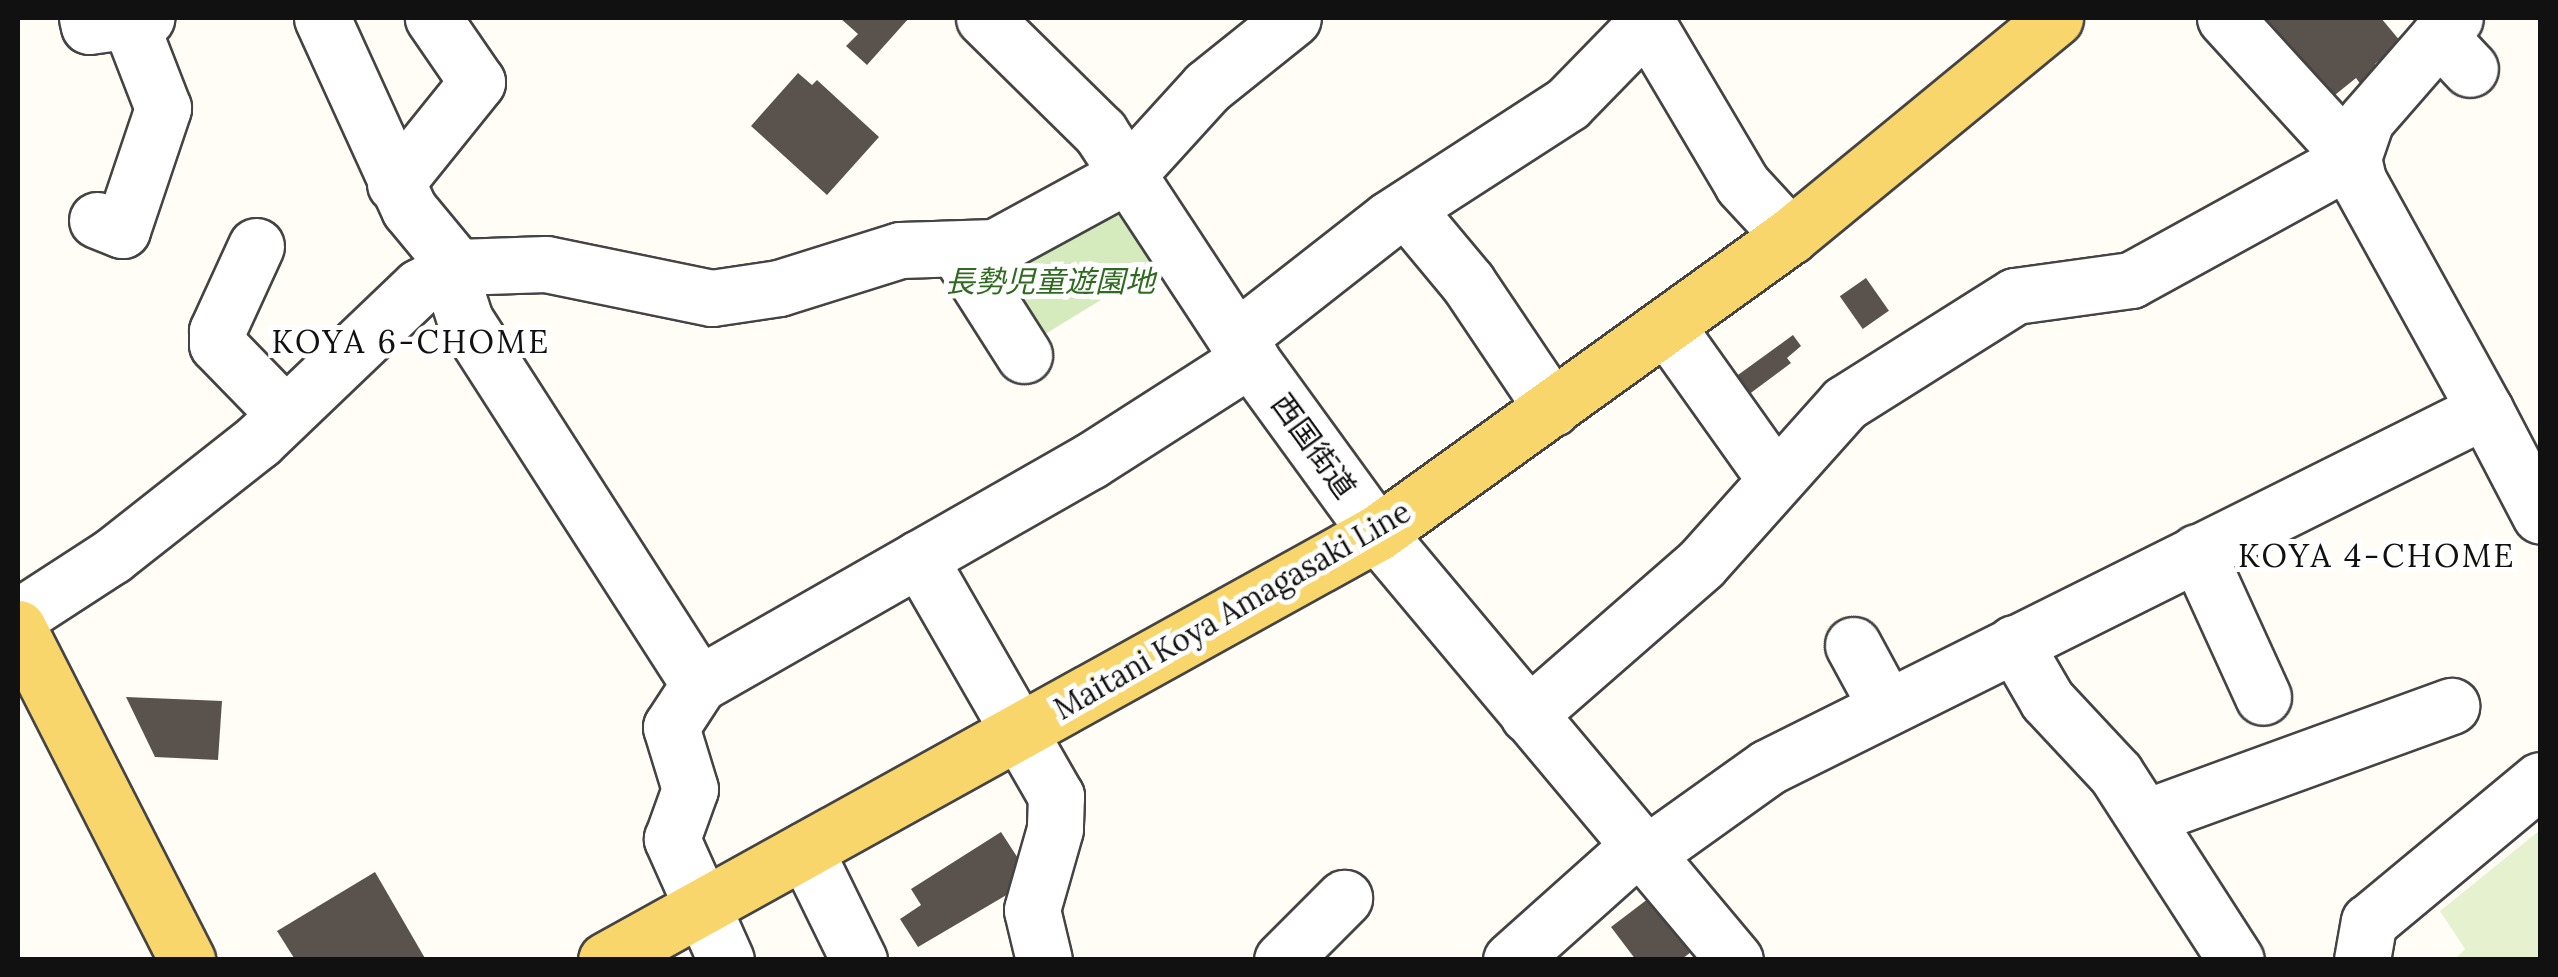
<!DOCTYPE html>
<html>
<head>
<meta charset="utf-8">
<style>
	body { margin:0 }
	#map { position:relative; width:2558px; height:977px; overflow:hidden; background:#fffdf5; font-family:Lora,"Noto Sans JP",serif }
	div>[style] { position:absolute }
	.green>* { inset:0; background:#d5ebbd }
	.pitch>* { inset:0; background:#e6f2cf }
	.building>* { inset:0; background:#5a524d; transform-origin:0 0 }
	.roads { filter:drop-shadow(2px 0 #444) drop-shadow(-2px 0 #444) drop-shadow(0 2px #444) drop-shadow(0 -2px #444) }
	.minor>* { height:55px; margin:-27.5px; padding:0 27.5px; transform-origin:27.5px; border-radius:27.5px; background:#fff }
	.major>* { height:55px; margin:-27.5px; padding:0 27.5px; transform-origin:27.5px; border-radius:27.5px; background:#f9d66b }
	span { translate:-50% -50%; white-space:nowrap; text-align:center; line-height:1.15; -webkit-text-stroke:10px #fff; paint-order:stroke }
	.park-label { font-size:30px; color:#2f6b1f; font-style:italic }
	.street-label { font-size:30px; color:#111 }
	.neighbourhood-label { font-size:32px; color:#111; letter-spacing:2.5px }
	.frame { position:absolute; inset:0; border:20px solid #111; pointer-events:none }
</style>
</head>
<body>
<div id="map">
	<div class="green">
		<div style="clip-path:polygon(1111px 196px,1171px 257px,1029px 344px,993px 255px)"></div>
	</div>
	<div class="pitch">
		<div style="clip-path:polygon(2540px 830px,2540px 959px,2455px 959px,2465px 949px,2440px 911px)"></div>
	</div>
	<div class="building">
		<div style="clip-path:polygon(840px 18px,909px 18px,867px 65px,846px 46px,858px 34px)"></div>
		<div style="clip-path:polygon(2256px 18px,2381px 18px,2401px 42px,2375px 64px,2383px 74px,2364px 89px,2356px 78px,2330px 99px)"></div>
		<div style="clip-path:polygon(798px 73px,812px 85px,817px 80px,879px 137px,827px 195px,751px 126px)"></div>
		<div style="left:1866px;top:278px;width:40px;height:32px;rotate:55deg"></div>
		<div style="clip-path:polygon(1793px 335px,1801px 346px,1787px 358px,1791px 363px,1744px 398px,1731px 380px)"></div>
		<div style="clip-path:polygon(126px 697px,222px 701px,218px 760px,155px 757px)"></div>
		<div style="clip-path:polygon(1001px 832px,1032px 880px,918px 947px,900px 919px,921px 905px,911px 889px)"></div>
		<div style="clip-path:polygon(375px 872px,426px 960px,294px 958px,277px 931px)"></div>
		<div style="clip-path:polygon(1661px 889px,1702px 943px,1681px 960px,1636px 960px,1611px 927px)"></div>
	</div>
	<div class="roads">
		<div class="minor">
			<div style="left:87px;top:18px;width:8px;rotate:76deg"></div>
			<div style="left:89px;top:26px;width:58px;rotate:-8deg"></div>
			<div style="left:322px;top:18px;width:210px;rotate:65.5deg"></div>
			<div style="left:409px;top:209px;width:75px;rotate:50.4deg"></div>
			<div style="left:457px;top:267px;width:22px;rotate:95deg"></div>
			<div style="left:455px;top:289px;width:33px;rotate:72deg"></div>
			<div style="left:465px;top:320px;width:433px;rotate:57.3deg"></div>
			<div style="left:984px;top:18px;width:163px;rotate:44.5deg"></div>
			<div style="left:1100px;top:132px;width:248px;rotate:56.7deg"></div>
			<div style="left:1236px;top:339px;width:240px;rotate:54deg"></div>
			<div style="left:1377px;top:533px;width:557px;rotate:50.02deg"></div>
			<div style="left:1644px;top:18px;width:193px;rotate:59.4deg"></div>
			<div style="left:1742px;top:184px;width:71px;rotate:47.3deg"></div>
			<div style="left:2225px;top:18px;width:190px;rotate:47.6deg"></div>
			<div style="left:2353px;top:158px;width:23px;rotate:77deg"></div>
			<div style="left:2358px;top:180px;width:263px;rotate:61.1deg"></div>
			<div style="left:2439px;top:36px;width:45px;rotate:46.8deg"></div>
			<div style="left:395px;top:184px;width:131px;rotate:-51.2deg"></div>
			<div style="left:477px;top:82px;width:78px;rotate:-124.5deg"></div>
			<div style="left:1408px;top:211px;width:94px;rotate:50.2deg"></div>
			<div style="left:1468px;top:283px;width:151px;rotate:56.1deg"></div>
			<div style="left:97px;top:220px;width:27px;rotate:22deg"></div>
			<div style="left:122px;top:230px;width:129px;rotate:-71.4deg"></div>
			<div style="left:163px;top:108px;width:91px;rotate:-111.2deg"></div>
			<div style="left:256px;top:246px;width:94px;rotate:114.6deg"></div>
			<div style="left:217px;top:331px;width:13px;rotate:90deg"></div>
			<div style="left:217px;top:344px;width:96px;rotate:45.8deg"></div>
			<div style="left:959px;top:253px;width:121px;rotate:57.5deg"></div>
			<div style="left:1667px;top:327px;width:186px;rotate:54.6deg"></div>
			<div style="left:1236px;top:339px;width:194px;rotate:-38.1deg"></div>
			<div style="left:1389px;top:219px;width:213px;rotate:-32.9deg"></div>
			<div style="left:1568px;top:103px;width:113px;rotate:-45.7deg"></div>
			<div style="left:2197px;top:552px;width:159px;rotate:65.5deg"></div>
			<div style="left:919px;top:558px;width:275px;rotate:60.1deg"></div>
			<div style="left:1056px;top:796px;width:33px;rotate:92deg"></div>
			<div style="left:1055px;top:829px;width:84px;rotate:105.9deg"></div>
			<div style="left:1032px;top:910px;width:51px;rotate:76.5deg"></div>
			<div style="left:18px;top:617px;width:112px;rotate:-33deg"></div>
			<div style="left:112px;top:556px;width:186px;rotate:-38.2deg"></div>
			<div style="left:258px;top:441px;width:223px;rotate:-43.7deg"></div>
			<div style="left:419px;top:287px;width:43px;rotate:-27.8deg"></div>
			<div style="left:457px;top:267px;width:89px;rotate:-1.9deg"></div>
			<div style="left:546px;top:264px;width:169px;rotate:11.6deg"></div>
			<div style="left:712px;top:298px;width:68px;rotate:-8.5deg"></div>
			<div style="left:779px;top:288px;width:127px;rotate:-17.4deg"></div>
			<div style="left:900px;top:250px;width:95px;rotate:-1.8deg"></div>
			<div style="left:995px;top:247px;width:150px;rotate:-28.6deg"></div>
			<div style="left:1127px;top:175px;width:119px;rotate:-47.7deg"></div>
			<div style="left:1207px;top:87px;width:110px;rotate:-38.7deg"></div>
			<div style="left:2014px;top:643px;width:66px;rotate:59.9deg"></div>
			<div style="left:2047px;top:700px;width:101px;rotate:47deg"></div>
			<div style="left:2116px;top:774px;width:221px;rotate:57.2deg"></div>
			<div style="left:1853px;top:645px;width:67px;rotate:61.5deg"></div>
			<div style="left:1528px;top:715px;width:230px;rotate:-41.1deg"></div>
			<div style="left:1701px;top:564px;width:216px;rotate:-48.2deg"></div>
			<div style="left:1845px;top:403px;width:201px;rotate:-32.2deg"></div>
			<div style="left:2015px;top:296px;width:117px;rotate:-7.9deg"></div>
			<div style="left:2131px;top:280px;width:253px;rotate:-28.8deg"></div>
			<div style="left:2353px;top:158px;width:40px;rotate:-71.1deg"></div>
			<div style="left:2366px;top:120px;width:135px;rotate:-48.9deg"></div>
			<div style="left:2146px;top:817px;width:325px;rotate:-20deg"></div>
			<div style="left:805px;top:850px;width:123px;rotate:63.9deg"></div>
			<div style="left:726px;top:960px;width:133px;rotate:-114.1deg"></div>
			<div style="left:672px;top:839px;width:53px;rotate:-70.2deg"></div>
			<div style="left:690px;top:789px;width:65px;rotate:-107deg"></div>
			<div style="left:671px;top:727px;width:51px;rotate:-56.9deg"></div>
			<div style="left:699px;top:684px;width:450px;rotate:-29.7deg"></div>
			<div style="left:1090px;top:461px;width:191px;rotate:-32.6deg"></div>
			<div style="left:1282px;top:960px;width:88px;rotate:-45deg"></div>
			<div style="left:1511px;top:960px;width:164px;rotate:-41.8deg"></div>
			<div style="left:1633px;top:851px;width:16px;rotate:4deg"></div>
			<div style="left:1649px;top:852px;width:146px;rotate:-35.5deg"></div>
			<div style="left:1768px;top:767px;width:801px;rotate:-26.47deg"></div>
			<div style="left:2485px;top:410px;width:119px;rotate:62.4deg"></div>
			<div style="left:2362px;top:960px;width:39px;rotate:-80deg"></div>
			<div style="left:2369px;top:922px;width:222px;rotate:-39.7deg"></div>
		</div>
		<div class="major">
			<div style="left:18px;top:628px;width:373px;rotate:63deg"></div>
			<div style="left:606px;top:960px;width:881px;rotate:-28.98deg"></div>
			<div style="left:1377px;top:533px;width:509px;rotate:-35.72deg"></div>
			<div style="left:1790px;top:236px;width:343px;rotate:-39.4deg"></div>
		</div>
	</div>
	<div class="park-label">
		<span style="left:1050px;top:281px">長勢児童遊園地</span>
	</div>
	<div class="street-label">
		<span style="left:1314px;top:446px;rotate:54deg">西国街道</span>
		<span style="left:1232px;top:610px;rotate:-30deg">Maitani Koya Amagasaki Line</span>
	</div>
	<div class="neighbourhood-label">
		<span style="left:411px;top:342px">KOYA 6-CHOME</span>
		<span style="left:2377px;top:556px">KOYA 4-CHOME</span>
	</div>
	<div class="frame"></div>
</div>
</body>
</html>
